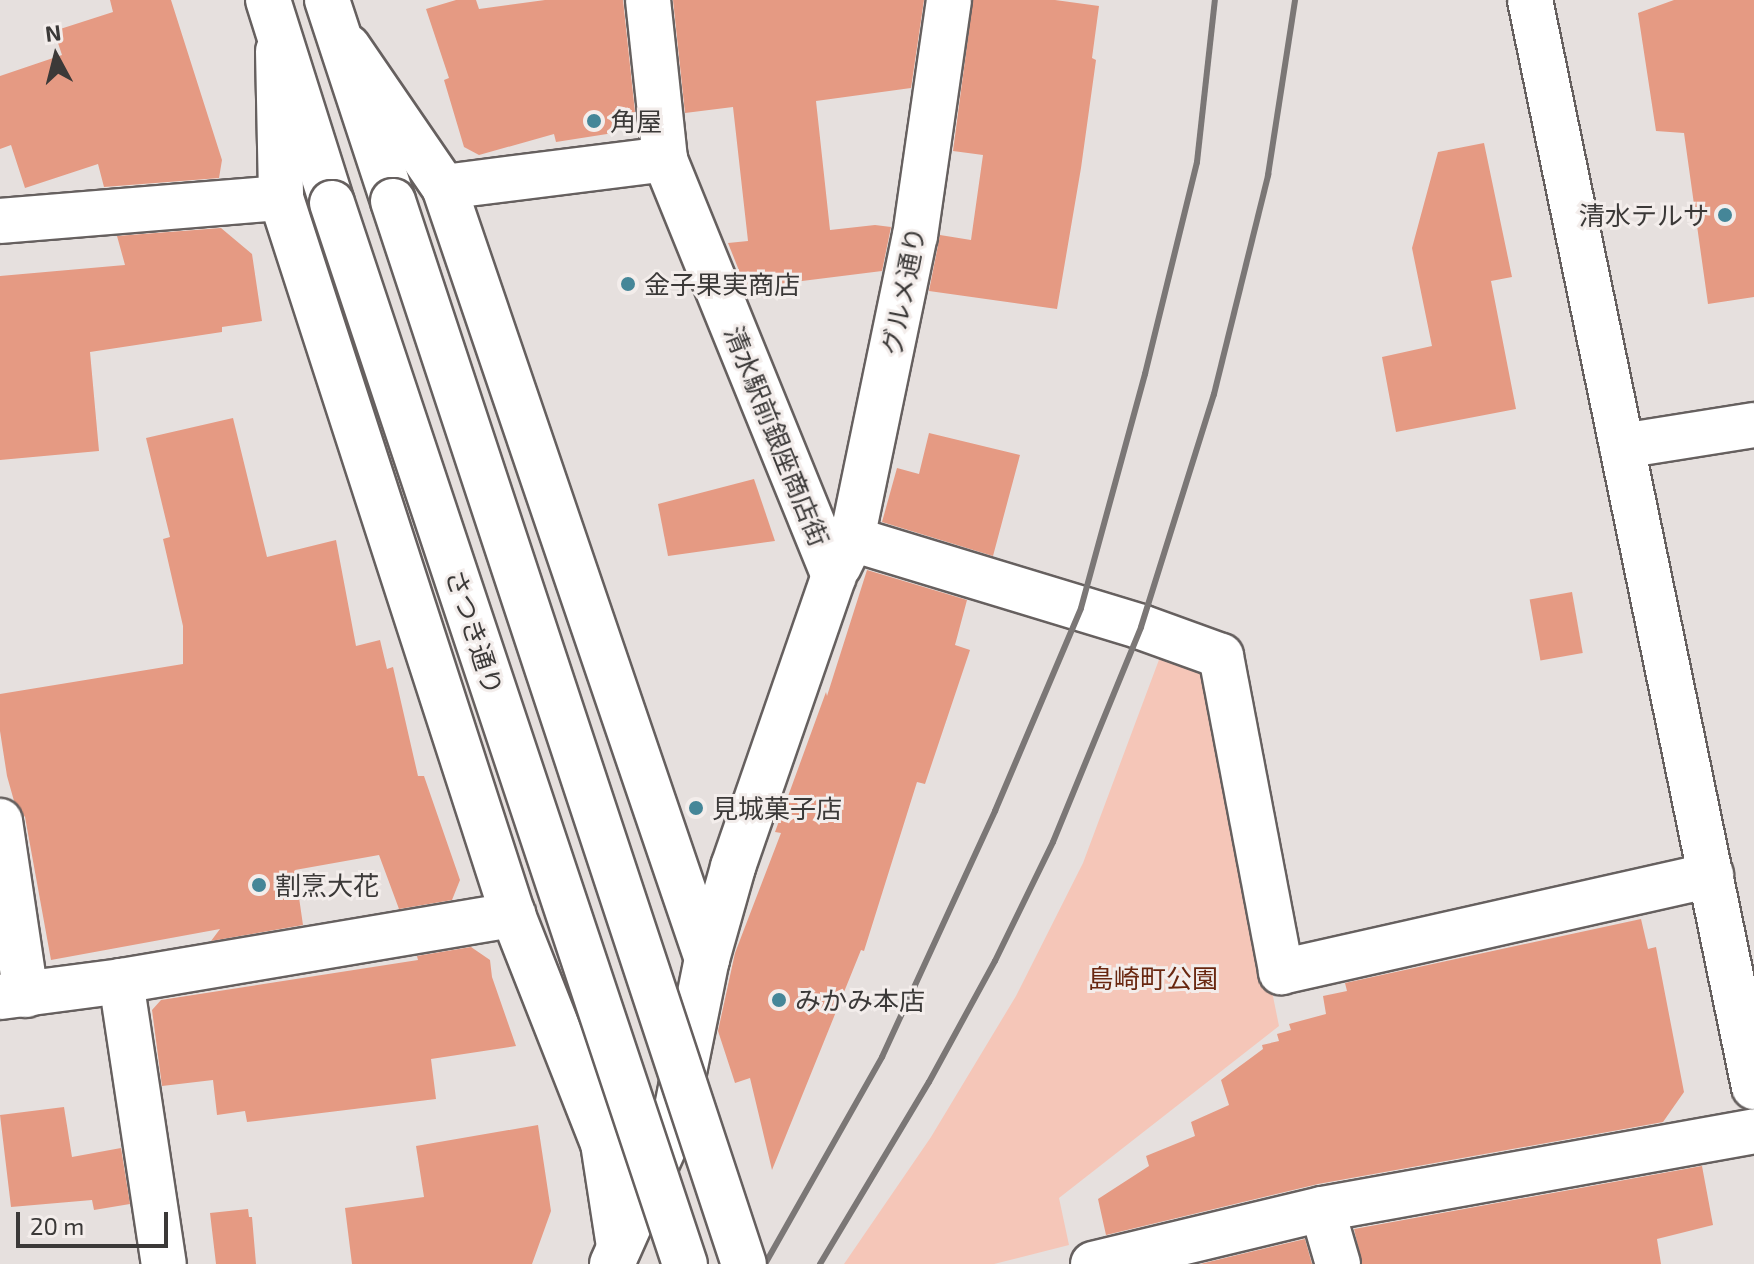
<!DOCTYPE html>
<html>
<head>
<meta charset="utf-8">
<style>
	body { margin:0 }
	#map { position:relative; width:1754px; height:1264px; overflow:hidden; background:#e6e0de; font-family:"Exo 2","Noto Sans JP",sans-serif }
	div>[style] { position:absolute }
	.green>* { inset:0; background:#f5c6b8 }
	.building>* { inset:0; background:#e59a83; transform-origin:0 0 }
	.roads { filter:drop-shadow(2px 0 #66605f) drop-shadow(-2px 0 #66605f) drop-shadow(0 2px #66605f) drop-shadow(0 -2px #66605f) }
	.street>* { height:44px; margin:-22px; padding:0 22px; transform-origin:22px; border-radius:22px; background:#fff }
	.secondary>* { height:44px; margin:-22px; padding:0 22px; transform-origin:22px; border-radius:22px; background:#fff }
	.highway>* { height:44px; margin:-22px; padding:0 22px; transform-origin:22px; border-radius:22px; background:#fff }
	.rail>* { height:6px; margin:-3px; padding:0 3px; transform-origin:3px; border-radius:3px; background:#7b7776 }
	.bridges { filter:drop-shadow(2px 0 #66605f) drop-shadow(-2px 0 #66605f) drop-shadow(0 2px #66605f) drop-shadow(0 -2px #66605f) }
	.highway-bridge>* { height:44px; margin:-22px; padding:0 22px; transform-origin:22px; border-radius:22px; background:#fff }
	.dots>* { width:22px; height:22px; translate:-50% -50%; box-sizing:border-box; border:4px solid #f3edeb; border-radius:50% }
	span { translate:-50% -50%; white-space:nowrap; text-align:center; line-height:1.15; -webkit-text-stroke:6px #f3edeb; paint-order:stroke }
	.poi-label { font-size:26px; color:#3b3938 }
	.left { translate:0 -50%; text-align:left }
	.right { translate:-100% -50%; text-align:right }
	.street-label { font-size:26px; color:#3b3938 }
	.park-label { font-size:26px; color:#692710 }
	.north { position:absolute; left:16px; top:16px; width:80px; height:80px; -webkit-text-stroke:6px #f3edeb; paint-order:stroke; rotate:353deg; font-size:22px; font-weight:700; line-height:32px; text-align:center; color:#3b3938 }
	.north::after { content:''; display:block; margin:auto; width:28px; height:36px; background:#3b3938; clip-path:polygon(50% 0,100% 100%,50% 72%,0 100%) }
	.scale { position:absolute; left:16px; top:1212px; width:152px; height:36px; box-sizing:border-box; border:4px solid #3b3938; border-top:0; padding-left:10px; font-size:24px; line-height:28px; white-space:nowrap; color:#3b3938; -webkit-text-stroke:6px #f3edeb; paint-order:stroke }
</style>
</head>
<body>
<div id="map">
	<div class="green">
		<div style="clip-path:polygon(1160px 657px,1206px 666px,1279px 1026px,1059px 1198px,1069px 1245px,994px 1264px,844px 1264px,931px 1137px,1016px 996px,1083px 863px)"></div>
	</div>
	<div class="building">
		<div style="clip-path:polygon(110px 0,171px 0,222px 160px,219px 178px,104px 187px,98px 164px,25px 188px,11px 145px,0 149px,0 76px,62px 55px,54px 31px,113px 12px)"></div>
		<div style="clip-path:polygon(456px 0,476px 0,479px 9px,545px 0,623px 0,635px 112px,607px 134px,556px 142px,554px 134px,479px 155px,464px 147px,444px 80px,449px 78px,426px 9px)"></div>
		<div style="clip-path:polygon(673px 0,924px 0,911px 88px,816px 101px,830px 230px,875px 225px,891px 227px,882px 271px,746px 288px,728px 243px,748px 241px,733px 107px,685px 113px)"></div>
		<div style="clip-path:polygon(973px 0,1055px 0,1099px 6px,1092px 58px,1096px 60px,1081px 168px,1057px 309px,929px 291px,940px 235px,971px 240px,983px 155px,953px 151px)"></div>
		<div style="clip-path:polygon(1674px 0,1754px 0,1754px 297px,1708px 304px,1684px 133px,1656px 131px,1638px 13px)"></div>
		<div style="clip-path:polygon(1484px 143px,1512px 277px,1491px 281px,1516px 409px,1396px 432px,1382px 357px,1432px 346px,1412px 248px,1438px 152px)"></div>
		<div style="clip-path:polygon(221px 228px,252px 254px,262px 321px,222px 327px,222px 332px,90px 352px,99px 451px,0 460px,0 276px,125px 265px,117px 236px)"></div>
		<div style="clip-path:polygon(233px 418px,267px 557px,336px 540px,356px 646px,380px 640px,387px 669px,393px 667px,418px 776px,424px 776px,460px 880px,452px 900px,399px 909px,379px 855px,295px 870px,303px 925px,211px 941px,220px 929px,51px 960px,25px 817px,14px 801px,7px 776px,0 731px,0 694px,183px 664px,183px 626px,163px 539px,170px 537px,146px 438px)"></div>
		<div style="clip-path:polygon(929px 433px,1020px 455px,993px 556px,882px 522px,897px 468px,919px 474px)"></div>
		<div style="clip-path:polygon(754px 479px,775px 541px,668px 556px,658px 504px)"></div>
		<div style="clip-path:polygon(867px 570px,967px 600px,955px 645px,970px 650px,925px 784px,917px 782px,864px 951px,861px 950px,772px 1170px,750px 1078px,735px 1083px,718px 1031px,735px 953px,781px 833px,775px 832px,826px 692px,827px 696px)"></div>
		<div style="left:1572px;top:592px;width:62px;height:43px;rotate:80deg"></div>
		<div style="clip-path:polygon(1641px 919px,1648px 949px,1656px 947px,1684px 1092px,1663px 1122px,1318px 1184px,1106px 1235px,1098px 1199px,1149px 1166px,1146px 1156px,1195px 1136px,1191px 1122px,1229px 1105px,1221px 1080px,1263px 1049px,1262px 1045px,1279px 1041px,1277px 1034px,1291px 1030px,1289px 1024px,1326px 1014px,1323px 996px,1347px 991px,1345px 983px)"></div>
		<div style="clip-path:polygon(471px 947px,490px 960px,492px 977px,516px 1046px,431px 1059px,436px 1099px,247px 1122px,245px 1111px,217px 1115px,213px 1080px,162px 1086px,152px 1010px,161px 1000px,418px 960px,417px 956px)"></div>
		<div style="clip-path:polygon(64px 1107px,72px 1157px,121px 1148px,130px 1204px,94px 1210px,92px 1200px,11px 1207px,0 1115px)"></div>
		<div style="clip-path:polygon(538px 1125px,551px 1211px,532px 1264px,352px 1264px,345px 1208px,424px 1197px,416px 1146px)"></div>
		<div style="clip-path:polygon(1702px 1166px,1713px 1225px,1657px 1239px,1661px 1264px,1362px 1264px,1354px 1229px)"></div>
		<div style="clip-path:polygon(248px 1209px,249px 1217px,252px 1217px,256px 1264px,216px 1264px,210px 1213px)"></div>
		<div style="clip-path:polygon(1305px 1239px,1312px 1264px,1200px 1264px)"></div>
	</div>
	<div class="roads">
		<div class="street">
			<div style="left:348px;top:47px;width:170px;rotate:55.6deg"></div>
			<div style="left:444px;top:187px;width:816px;rotate:71.19deg"></div>
			<div style="left:278px;top:51px;width:147px;rotate:88.8deg"></div>
			<div style="left:281px;top:198px;width:754px;rotate:72.07deg"></div>
			<div style="left:513px;top:915px;width:245px;rotate:68.5deg"></div>
			<div style="left:603px;top:1143px;width:104px;rotate:81.2deg"></div>
			<div style="left:444px;top:187px;width:223px;rotate:-7.2deg"></div>
			<div style="left:0;top:221px;width:282px;rotate:-4.7deg"></div>
			<div style="left:1622px;top:446px;width:134px;rotate:-9deg"></div>
			<div style="left:852px;top:539px;width:302px;rotate:16.9deg"></div>
			<div style="left:1141px;top:627px;width:85px;rotate:19.9deg"></div>
			<div style="left:1221px;top:656px;width:322px;rotate:79.2deg"></div>
			<div style="left:1281px;top:972px;width:441px;rotate:-12.7deg"></div>
			<div style="left:839px;top:566px;width:30px;rotate:-64deg"></div>
			<div style="left:852px;top:539px;width:309px;rotate:-78.3deg"></div>
			<div style="left:915px;top:236px;width:238px;rotate:-81.8deg"></div>
			<div style="left:0;top:821px;width:176px;rotate:81.5deg"></div>
			<div style="left:121px;top:981px;width:286px;rotate:81.4deg"></div>
			<div style="left:0;top:997px;width:122px;rotate:-7.5deg"></div>
			<div style="left:121px;top:981px;width:398px;rotate:-9.6deg"></div>
			<div style="left:612px;top:1264px;width:150px;rotate:-66deg"></div>
			<div style="left:673px;top:1127px;width:171px;rotate:-78.6deg"></div>
			<div style="left:707px;top:959px;width:96px;rotate:-74.2deg"></div>
			<div style="left:733px;top:867px;width:308px;rotate:-70.9deg"></div>
			<div style="left:834px;top:576px;width:450px;rotate:-112.1deg"></div>
			<div style="left:665px;top:159px;width:160px;rotate:-96.1deg"></div>
			<div style="left:1093px;top:1264px;width:236px;rotate:-13.5deg"></div>
			<div style="left:1338px;top:1264px;width:57px;rotate:-106.2deg"></div>
			<div style="left:1322px;top:1209px;width:439px;rotate:-10.2deg"></div>
		</div>
		<div class="secondary">
			<div style="left:1530px;top:0;width:1110px;rotate:78.36deg"></div>
		</div>
		<div class="highway">
			<div style="left:268px;top:0;width:213px;rotate:72.5deg"></div>
			<div style="left:327px;top:0;width:212px;rotate:71.8deg"></div>
		</div>
	</div>
	<div class="rail">
		<div style="left:765px;top:1264px;width:238px;rotate:-60.5deg"></div>
		<div style="left:882px;top:1057px;width:271px;rotate:-65.3deg"></div>
		<div style="left:995px;top:811px;width:220px;rotate:-67deg"></div>
		<div style="left:1081px;top:608px;width:243px;rotate:-74.7deg"></div>
		<div style="left:1145px;top:374px;width:218px;rotate:-76.2deg"></div>
		<div style="left:1197px;top:162px;width:163px;rotate:-83.7deg"></div>
		<div style="left:820px;top:1264px;width:212px;rotate:-59.1deg"></div>
		<div style="left:929px;top:1082px;width:138px;rotate:-61.4deg"></div>
		<div style="left:995px;top:961px;width:132px;rotate:-64deg"></div>
		<div style="left:1053px;top:842px;width:232px;rotate:-67.7deg"></div>
		<div style="left:1141px;top:627px;width:244px;rotate:-72.6deg"></div>
		<div style="left:1214px;top:394px;width:226px;rotate:-76.1deg"></div>
		<div style="left:1268px;top:175px;width:177px;rotate:-81.2deg"></div>
	</div>
	<div class="bridges">
		<div class="highway-bridge">
			<div style="left:393px;top:201px;width:1119px;rotate:71.73deg"></div>
			<div style="left:332px;top:203px;width:1118px;rotate:71.6deg"></div>
		</div>
	</div>
	<div class="dots">
		<div style="left:594px;top:121px;background:#458698"></div>
		<div style="left:1725px;top:215px;background:#458698"></div>
		<div style="left:628px;top:284px;background:#458698"></div>
		<div style="left:696px;top:808px;background:#458698"></div>
		<div style="left:259px;top:885px;background:#458698"></div>
		<div style="left:779px;top:1000px;background:#458698"></div>
	</div>
	<div class="poi-label">
		<span class="left" style="left:610px;top:121px">角屋</span>
		<span class="right" style="left:1709px;top:215px">清水テルサ</span>
		<span class="left" style="left:644px;top:284px">金子果実商店</span>
		<span class="left" style="left:712px;top:808px">見城菓子店</span>
		<span class="left" style="left:275px;top:885px">割烹大花</span>
		<span class="left" style="left:795px;top:1000px">みかみ本店</span>
	</div>
	<div class="street-label">
		<span style="left:903px;top:291px;rotate:-79deg">グルメ通り</span>
		<span style="left:777px;top:436px;rotate:68deg">清水駅前銀座商店街</span>
		<span style="left:475px;top:632px;rotate:72deg">さつき通り</span>
	</div>
	<div class="park-label">
		<span style="left:1153px;top:978px">島崎町公園</span>
	</div>
	<div class="north">N</div>
	<div class="scale">20 m</div>
</div>
</body>
</html>
